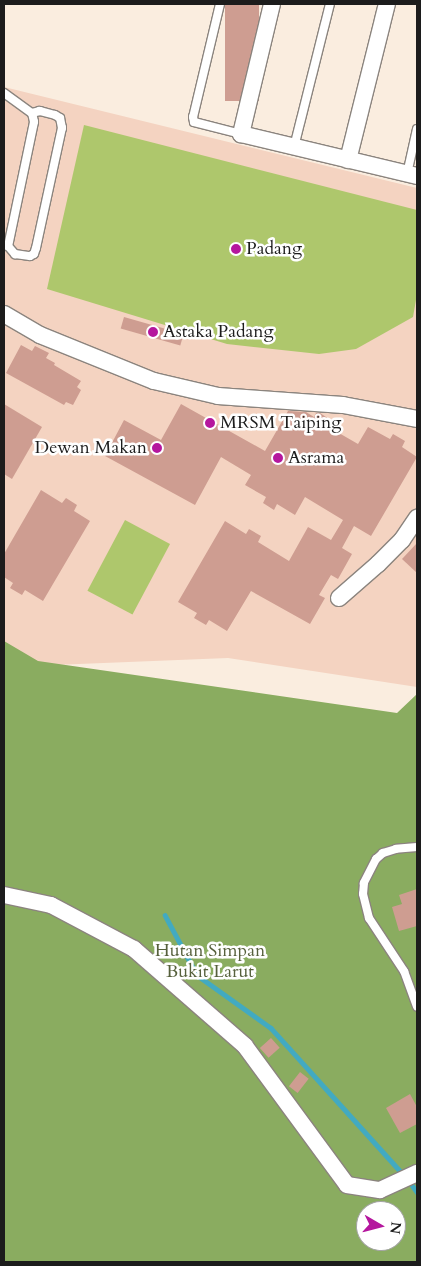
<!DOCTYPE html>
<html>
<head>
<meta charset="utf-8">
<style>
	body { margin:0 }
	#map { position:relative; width:421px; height:1266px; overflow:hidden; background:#faeddf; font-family:Cardo,serif }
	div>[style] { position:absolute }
	.built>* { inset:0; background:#f4d3c1 }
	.green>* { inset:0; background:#aec76c; transform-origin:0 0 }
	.forest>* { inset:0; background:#8aac60 }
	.stream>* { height:4.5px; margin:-2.25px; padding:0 2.25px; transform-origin:2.25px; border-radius:2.25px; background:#42aac1 }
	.building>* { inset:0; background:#ce9d91; transform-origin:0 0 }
	.roads { filter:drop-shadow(1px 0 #8b847e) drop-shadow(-1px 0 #8b847e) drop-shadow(0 1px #8b847e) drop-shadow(0 -1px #8b847e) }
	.service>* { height:8px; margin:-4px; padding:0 4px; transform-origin:4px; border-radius:4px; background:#fff }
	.minor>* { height:16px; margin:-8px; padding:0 8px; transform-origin:8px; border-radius:8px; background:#fff }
	.dots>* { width:14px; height:14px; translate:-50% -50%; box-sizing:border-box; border:2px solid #fff; border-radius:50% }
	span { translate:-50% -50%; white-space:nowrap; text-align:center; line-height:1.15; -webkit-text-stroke:5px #fff; paint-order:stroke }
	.poi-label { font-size:18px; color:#1c1c1c }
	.left { translate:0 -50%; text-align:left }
	.right { translate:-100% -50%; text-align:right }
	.park-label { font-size:18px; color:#56603c }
	.frame { position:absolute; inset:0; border:5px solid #1c1c1c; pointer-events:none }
	.north { position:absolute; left:356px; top:1201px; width:50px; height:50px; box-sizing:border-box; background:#fff; border:1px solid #a4a4a4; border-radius:50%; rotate:98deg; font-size:14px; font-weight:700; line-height:20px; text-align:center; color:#1c1c1c }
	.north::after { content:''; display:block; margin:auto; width:18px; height:22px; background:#b5179e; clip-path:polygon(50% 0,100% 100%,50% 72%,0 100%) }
</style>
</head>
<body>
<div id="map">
	<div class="built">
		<div style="clip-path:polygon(4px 87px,417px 188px,417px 687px,228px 658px,4px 667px)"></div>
	</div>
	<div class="green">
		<div style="clip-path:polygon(84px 125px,417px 210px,417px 294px,413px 317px,356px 349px,319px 354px,227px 344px,47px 289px)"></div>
		<div style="left:125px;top:520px;width:51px;height:80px;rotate:28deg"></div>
	</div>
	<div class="forest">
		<div style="clip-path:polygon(evenodd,4px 641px,38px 661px,397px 713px,417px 694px,417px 1262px,4px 1262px,4px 641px,366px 1211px,396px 1211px,396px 1241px,366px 1241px,366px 1211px)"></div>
	</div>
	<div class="stream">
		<div style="left:165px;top:915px;width:68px;rotate:61.9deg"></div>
		<div style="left:197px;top:975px;width:91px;rotate:35.6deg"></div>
		<div style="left:271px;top:1028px;width:198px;rotate:47.9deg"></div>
		<div style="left:409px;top:1181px;width:14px;rotate:54deg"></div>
	</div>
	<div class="building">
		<div style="left:225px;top:4px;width:34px;height:97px"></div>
		<div style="left:124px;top:317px;width:62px;height:12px;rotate:16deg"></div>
		<div style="clip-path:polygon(21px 345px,32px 351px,35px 346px,49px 353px,46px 358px,55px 363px,54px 365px,81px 381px,77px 387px,81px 390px,73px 405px,66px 402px,64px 405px,6px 373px)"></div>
		<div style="clip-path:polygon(4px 404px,42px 427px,12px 479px,4px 474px)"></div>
		<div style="clip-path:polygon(181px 404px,265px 451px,288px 411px,306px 412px,314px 417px,316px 413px,320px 413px,329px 419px,325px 425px,358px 444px,368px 427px,390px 439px,393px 434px,405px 441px,402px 447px,417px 457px,371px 536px,354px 526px,342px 548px,352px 554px,338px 579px,331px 575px,319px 595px,325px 598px,310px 624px,251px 591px,227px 631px,209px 620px,206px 625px,194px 618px,197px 613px,178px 602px,225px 521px,246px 534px,249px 529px,261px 536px,258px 542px,289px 561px,308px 527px,331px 540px,343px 520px,305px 497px,295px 515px,277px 504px,274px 510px,263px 503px,266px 497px,245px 485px,251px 475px,221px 457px,195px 505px,105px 456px,124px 420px,161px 440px)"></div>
		<div style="clip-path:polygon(41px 490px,62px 503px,66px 498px,77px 505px,74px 511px,90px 521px,43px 601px,25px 590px,22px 595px,10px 588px,13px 583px,4px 577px,4px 554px)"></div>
		<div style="clip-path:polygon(417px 543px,417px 573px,402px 559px)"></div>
		<div style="clip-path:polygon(417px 889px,417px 926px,399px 931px,392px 907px,402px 904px,399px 895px)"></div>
		<div style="left:271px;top:1038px;width:13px;height:15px;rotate:48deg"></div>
		<div style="left:300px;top:1072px;width:11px;height:18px;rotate:38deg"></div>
		<div style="clip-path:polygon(410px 1094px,417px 1107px,417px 1124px,400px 1133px,386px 1108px)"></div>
	</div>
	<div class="roads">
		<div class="service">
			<div style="left:220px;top:4px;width:116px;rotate:103.4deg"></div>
			<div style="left:193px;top:117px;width:5px;rotate:79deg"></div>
			<div style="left:194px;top:122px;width:49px;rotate:14.3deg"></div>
			<div style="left:4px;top:93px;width:34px;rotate:36deg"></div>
			<div style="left:32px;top:113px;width:9px;rotate:77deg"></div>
			<div style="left:34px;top:122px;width:127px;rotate:101.8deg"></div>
			<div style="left:8px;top:246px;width:11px;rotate:49deg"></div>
			<div style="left:15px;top:254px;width:15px;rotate:8deg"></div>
			<div style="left:30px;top:256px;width:4px;rotate:-27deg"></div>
			<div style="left:34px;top:254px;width:6px;rotate:-72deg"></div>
			<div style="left:36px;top:248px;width:123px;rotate:-77.8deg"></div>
			<div style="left:62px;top:128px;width:10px;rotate:-101deg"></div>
			<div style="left:60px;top:118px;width:6px;rotate:-149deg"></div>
			<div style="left:55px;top:115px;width:16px;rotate:-165deg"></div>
			<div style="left:40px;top:111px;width:8px;rotate:166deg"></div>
			<div style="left:294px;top:147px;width:147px;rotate:-75.9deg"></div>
			<div style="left:407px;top:174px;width:46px;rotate:-77.5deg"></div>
			<div style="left:417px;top:847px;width:21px;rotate:175deg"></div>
			<div style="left:396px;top:849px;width:14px;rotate:163deg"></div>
			<div style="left:383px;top:853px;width:9px;rotate:139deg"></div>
			<div style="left:376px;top:859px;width:27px;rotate:117deg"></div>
			<div style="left:364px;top:883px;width:11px;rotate:95deg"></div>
			<div style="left:363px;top:894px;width:25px;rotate:76deg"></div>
			<div style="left:369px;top:918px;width:64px;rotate:56.6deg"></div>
			<div style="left:404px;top:971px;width:38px;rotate:70deg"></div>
		</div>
		<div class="minor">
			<div style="left:272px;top:4px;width:134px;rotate:103.4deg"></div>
			<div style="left:241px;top:134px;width:181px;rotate:13.4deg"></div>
			<div style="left:348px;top:160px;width:161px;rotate:-76deg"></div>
			<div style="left:4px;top:314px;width:42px;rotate:30.3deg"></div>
			<div style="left:40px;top:335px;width:123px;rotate:22deg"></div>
			<div style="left:154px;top:381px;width:66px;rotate:13.2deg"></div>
			<div style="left:218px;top:396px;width:125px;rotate:4.1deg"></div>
			<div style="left:343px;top:405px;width:75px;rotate:10.7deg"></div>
			<div style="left:339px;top:598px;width:52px;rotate:-41.1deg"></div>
			<div style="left:378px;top:564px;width:34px;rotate:-45deg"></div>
			<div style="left:402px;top:540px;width:27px;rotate:-56deg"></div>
			<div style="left:4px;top:895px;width:48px;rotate:12deg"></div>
			<div style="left:51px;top:905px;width:94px;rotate:27.9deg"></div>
			<div style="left:134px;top:949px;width:147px;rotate:41.1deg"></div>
			<div style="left:245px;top:1046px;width:172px;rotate:53.7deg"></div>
			<div style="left:347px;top:1185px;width:33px;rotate:9deg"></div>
			<div style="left:380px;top:1190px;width:41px;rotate:-24.7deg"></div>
		</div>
	</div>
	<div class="dots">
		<div style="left:236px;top:249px;background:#b5179e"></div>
		<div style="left:153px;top:332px;background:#b5179e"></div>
		<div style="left:210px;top:423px;background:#b5179e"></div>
		<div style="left:157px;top:448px;background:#b5179e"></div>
		<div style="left:278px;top:458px;background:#b5179e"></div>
	</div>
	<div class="poi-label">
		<span class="left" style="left:246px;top:249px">Padang</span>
		<span class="left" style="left:163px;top:332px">Astaka Padang</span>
		<span class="left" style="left:220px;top:423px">MRSM Taiping</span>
		<span class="right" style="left:147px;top:448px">Dewan Makan</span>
		<span class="left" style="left:288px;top:458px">Asrama</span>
	</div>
	<div class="park-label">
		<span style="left:210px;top:962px">Hutan Simpan<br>Bukit Larut</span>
	</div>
	<div class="frame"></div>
	<div class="north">N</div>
</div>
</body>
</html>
